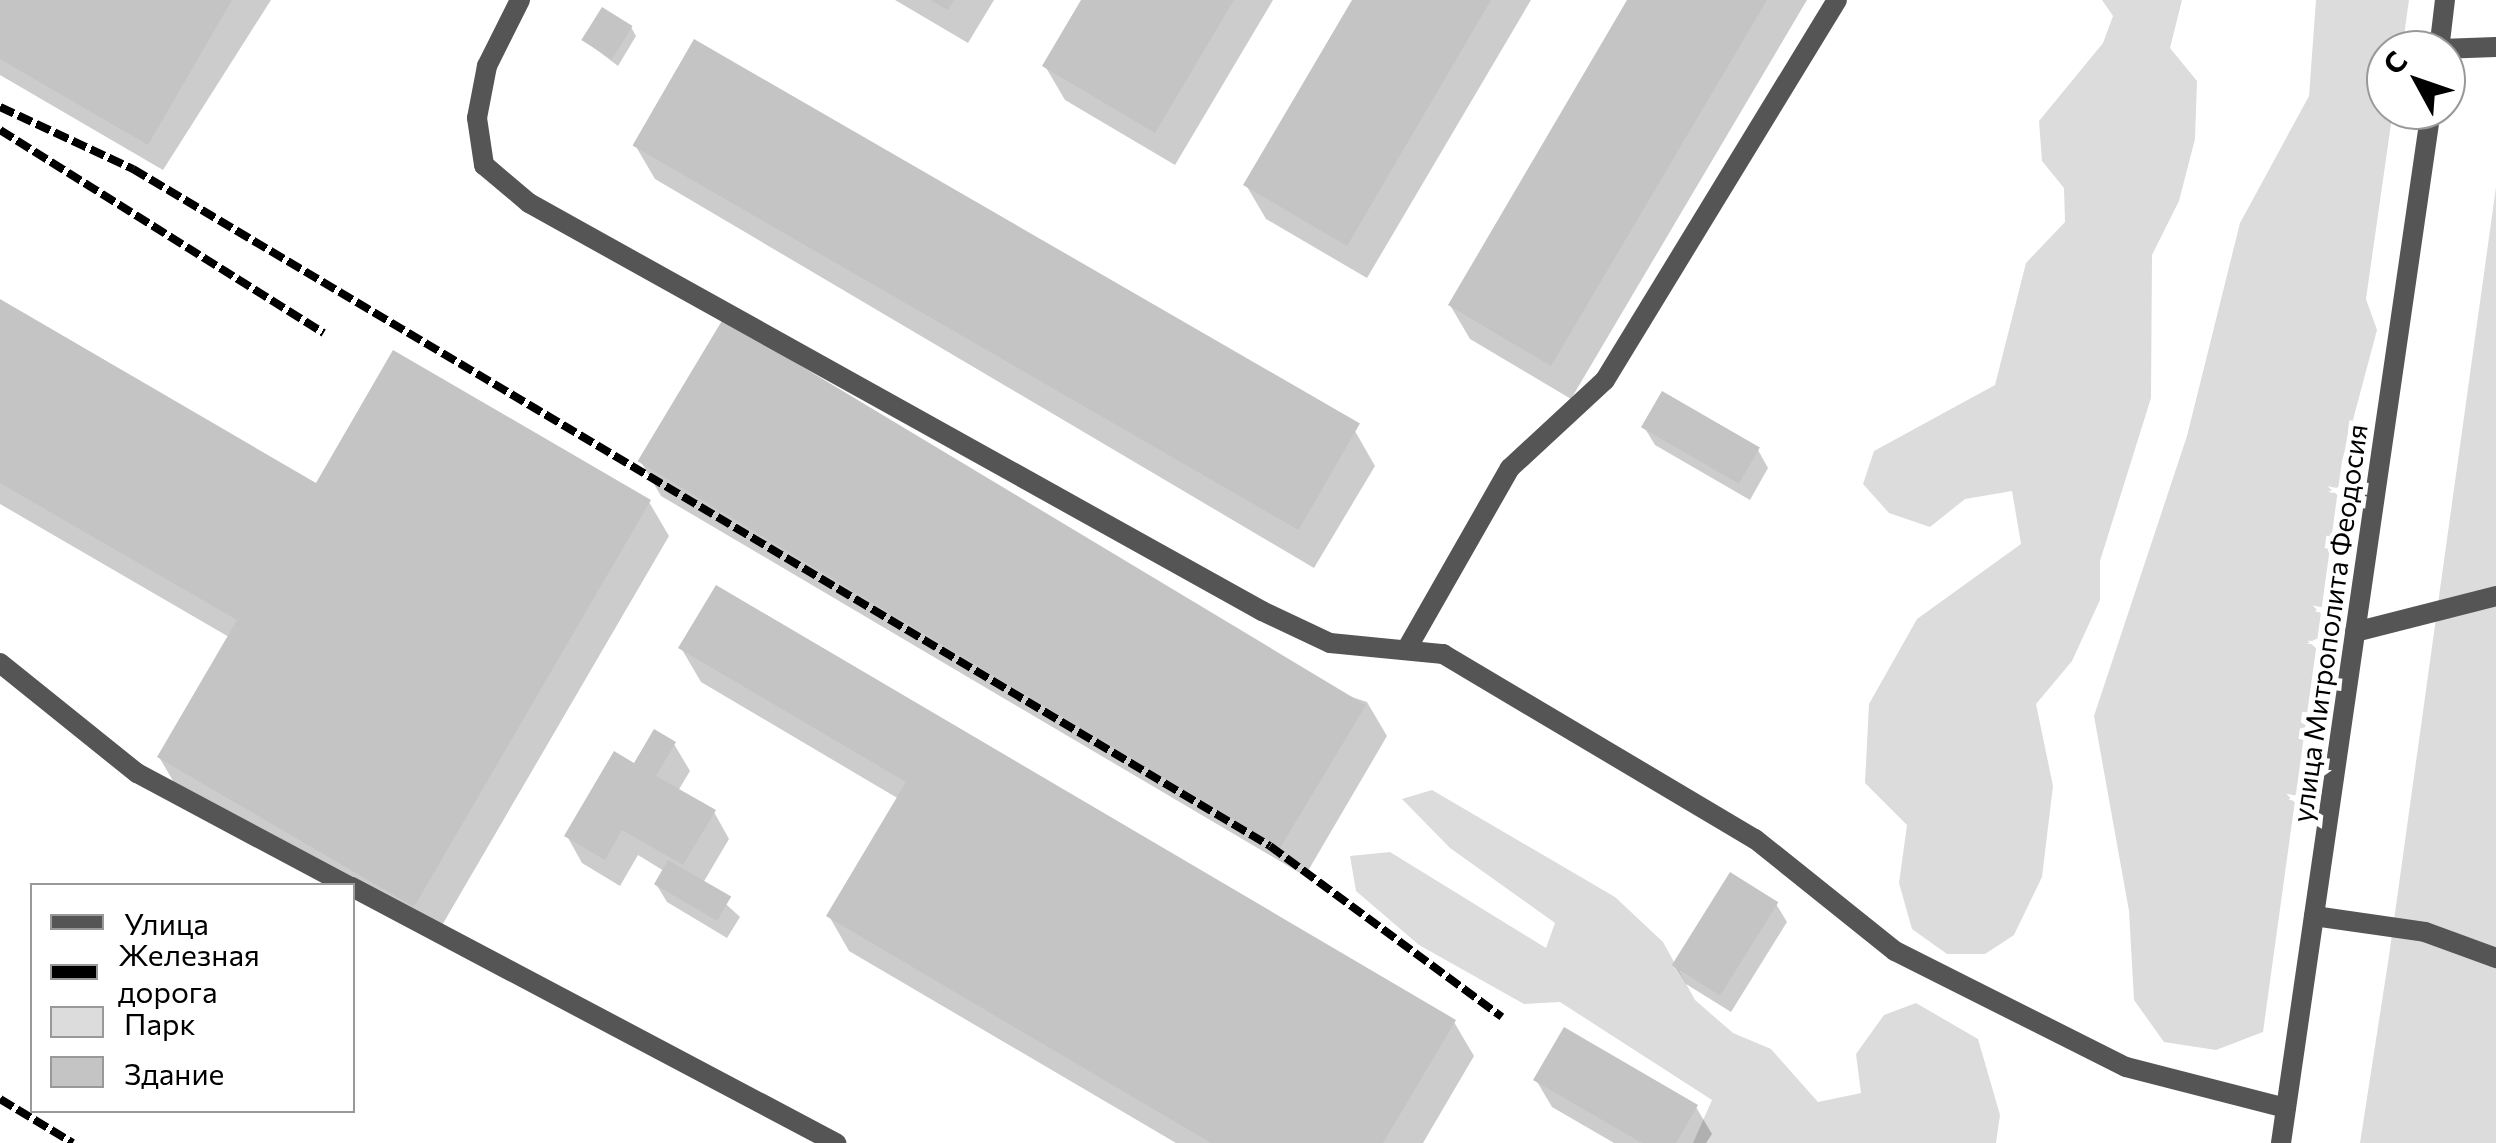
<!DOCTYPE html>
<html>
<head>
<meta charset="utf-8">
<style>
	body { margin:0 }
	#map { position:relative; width:2496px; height:1143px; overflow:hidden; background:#fff; font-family:Commissioner,sans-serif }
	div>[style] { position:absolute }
	.green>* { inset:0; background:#dcdcdc }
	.shadow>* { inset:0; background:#0003 }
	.building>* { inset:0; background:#c4c4c4; transform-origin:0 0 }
	.lane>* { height:20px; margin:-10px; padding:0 10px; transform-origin:10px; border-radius:10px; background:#555 }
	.street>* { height:20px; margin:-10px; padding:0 10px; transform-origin:10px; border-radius:10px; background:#555 }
	.rail>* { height:8px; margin-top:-4px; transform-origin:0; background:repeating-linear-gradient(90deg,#000 0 15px,transparent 0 20px) }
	span { translate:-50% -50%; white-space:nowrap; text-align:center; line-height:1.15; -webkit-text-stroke:10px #fff; paint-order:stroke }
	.street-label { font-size:28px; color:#000 }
	.legend { position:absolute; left:30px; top:883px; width:325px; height:230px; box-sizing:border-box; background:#fff; border:2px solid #999; margin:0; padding:12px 18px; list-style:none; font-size:30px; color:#000 }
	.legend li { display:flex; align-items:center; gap:20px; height:50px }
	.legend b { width:50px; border:2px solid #999 }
	.north { position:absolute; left:2366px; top:30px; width:100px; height:100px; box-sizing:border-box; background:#fff; border:2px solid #999; border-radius:50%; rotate:310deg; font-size:28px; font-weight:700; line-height:40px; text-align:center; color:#000 }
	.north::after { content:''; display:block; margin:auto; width:35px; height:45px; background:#000; clip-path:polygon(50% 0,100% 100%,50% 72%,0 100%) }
</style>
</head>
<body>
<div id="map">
	<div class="green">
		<div style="clip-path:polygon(2102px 0,2182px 0,2170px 48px,2197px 81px,2195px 139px,2179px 201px,2152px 255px,2151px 398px,2100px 561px,2100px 600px,2072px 661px,2036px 704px,2053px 786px,2042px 877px,2014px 935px,1985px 954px,1947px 954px,1912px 929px,1899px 883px,1907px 825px,1865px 783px,1869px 704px,1917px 619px,2021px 544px,2012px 491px,1965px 499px,1930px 527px,1889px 513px,1863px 484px,1874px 451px,1995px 385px,2026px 263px,2065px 222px,2064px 188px,2042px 161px,2039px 121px,2103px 43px,2113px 16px)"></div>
		<div style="clip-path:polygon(2316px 0,2409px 0,2402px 50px,2386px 50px,2386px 110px,2393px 110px,2366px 299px,2377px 330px,2342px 461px,2263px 1032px,2216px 1050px,2164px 1042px,2134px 1000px,2129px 911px,2094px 716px,2187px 436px,2240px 223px,2309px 96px)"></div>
		<div style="clip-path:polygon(2496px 187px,2496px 1143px,2360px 1143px,2389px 956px)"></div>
		<div style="clip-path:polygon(1432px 790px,1615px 897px,1663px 942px,1695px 1000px,1733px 1033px,1771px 1049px,1818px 1102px,1861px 1093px,1856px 1054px,1884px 1015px,1916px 1003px,1978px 1039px,2000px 1115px,1996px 1143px,1693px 1143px,1712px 1100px,1560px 1002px,1524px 1004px,1419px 945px,1356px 891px,1350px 856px,1390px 852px,1546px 948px,1555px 923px,1450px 848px,1402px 799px)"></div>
	</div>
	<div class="shadow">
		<div style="clip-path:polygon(0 0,271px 0,163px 170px,0 75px)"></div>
		<div style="clip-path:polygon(895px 0,994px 0,968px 43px)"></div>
		<div style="clip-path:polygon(1084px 0,1273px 0,1175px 165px,1065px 100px,1045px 66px)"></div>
		<div style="clip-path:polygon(1355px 0,1531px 0,1367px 278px,1266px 219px,1246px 185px)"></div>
		<div style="clip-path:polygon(1630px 0,1807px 0,1571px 399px,1470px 339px,1450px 305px)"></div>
		<div style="clip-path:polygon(631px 27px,636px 36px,618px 66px,585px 41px)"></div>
		<div style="clip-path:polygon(635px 145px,1355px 431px,1375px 466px,1314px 568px,655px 179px)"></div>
		<div style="clip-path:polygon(0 302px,317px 486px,649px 502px,669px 536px,434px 939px,179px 791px,159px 757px,229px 637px,0 504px)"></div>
		<div style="clip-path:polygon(1644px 427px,1758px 450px,1768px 468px,1750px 500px,1655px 445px)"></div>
		<div style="clip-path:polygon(641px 462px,1367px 702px,1387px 736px,1305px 876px,661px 496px)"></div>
		<div style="clip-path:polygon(681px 648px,1454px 1022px,1474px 1056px,1423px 1143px,1176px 1143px,849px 951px,829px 916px,899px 799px,701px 682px)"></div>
		<div style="clip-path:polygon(674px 744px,690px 771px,678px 791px,714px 812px,729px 839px,703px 883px,740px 917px,727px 938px,667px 902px,656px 884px,664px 871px,638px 855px,620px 886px,582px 863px,567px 836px,635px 766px)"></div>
		<div style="clip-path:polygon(1776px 904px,1787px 922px,1731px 1012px,1686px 984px,1675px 966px)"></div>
		<div style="clip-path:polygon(1536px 1080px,1696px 1107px,1712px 1134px,1706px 1143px,1614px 1143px,1552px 1107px)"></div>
	</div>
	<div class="building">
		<div style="clip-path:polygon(0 0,232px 0,148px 145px,0 59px)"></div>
		<div style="clip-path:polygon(930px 0,954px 0,948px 10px)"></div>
		<div style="clip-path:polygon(1081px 0,1234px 0,1155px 133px,1042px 66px)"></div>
		<div style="clip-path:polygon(1352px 0,1491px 0,1347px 246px,1243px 185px)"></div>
		<div style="clip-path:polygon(1627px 0,1767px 0,1551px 366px,1448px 305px)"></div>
		<div style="left:602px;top:7px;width:36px;height:39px;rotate:32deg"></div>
		<div style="left:694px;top:39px;width:769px;height:123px;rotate:30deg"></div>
		<div style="clip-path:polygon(0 299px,316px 483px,393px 350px,651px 500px,414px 907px,157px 757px,237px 620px,0 483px)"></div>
		<div style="left:723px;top:319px;width:750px;height:166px;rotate:31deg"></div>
		<div style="left:1662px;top:391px;width:113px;height:42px;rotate:30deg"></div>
		<div style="clip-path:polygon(716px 585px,1456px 1020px,1383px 1143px,1211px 1143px,826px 916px,906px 782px,678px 648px)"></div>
		<div style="clip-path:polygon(654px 729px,676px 742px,656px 776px,716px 810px,683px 865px,622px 830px,605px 860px,564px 836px,614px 751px,634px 763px)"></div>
		<div style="left:668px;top:860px;width:73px;height:28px;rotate:30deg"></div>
		<div style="left:1730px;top:872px;width:57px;height:110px;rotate:32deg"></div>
		<div style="clip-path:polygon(1564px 1027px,1698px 1105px,1676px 1143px,1642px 1143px,1533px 1080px)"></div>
	</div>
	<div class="lane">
		<div style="left:520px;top:0;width:74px;rotate:116.6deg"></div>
		<div style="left:487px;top:66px;width:53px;rotate:100.9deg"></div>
		<div style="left:477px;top:118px;width:48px;rotate:81.5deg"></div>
		<div style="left:484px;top:165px;width:59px;rotate:40.2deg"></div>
		<div style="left:529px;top:203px;width:839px;rotate:29.1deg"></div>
		<div style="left:1262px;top:611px;width:75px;rotate:25.2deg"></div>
		<div style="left:1330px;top:643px;width:114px;rotate:5.6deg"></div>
		<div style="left:1443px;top:654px;width:363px;rotate:30.7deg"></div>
		<div style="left:1755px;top:839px;width:179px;rotate:38.7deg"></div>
		<div style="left:1895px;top:951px;width:258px;rotate:26.7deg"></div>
		<div style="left:2126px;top:1067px;width:165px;rotate:14.4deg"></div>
		<div style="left:2440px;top:49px;width:56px;rotate:-2deg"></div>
		<div style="left:2355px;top:632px;width:146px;rotate:-14.3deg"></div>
		<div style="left:1409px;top:645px;width:204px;rotate:-60.3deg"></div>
		<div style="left:1510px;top:468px;width:129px;rotate:-42.8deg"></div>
		<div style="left:1605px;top:380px;width:445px;rotate:-58.6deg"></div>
		<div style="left:0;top:663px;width:176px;rotate:38.8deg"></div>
		<div style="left:137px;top:773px;width:240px;rotate:28.1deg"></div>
		<div style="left:352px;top:887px;width:548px;rotate:27.88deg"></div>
		<div style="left:2314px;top:916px;width:112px;rotate:8.2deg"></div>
		<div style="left:2425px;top:932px;width:76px;rotate:20.1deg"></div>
	</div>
	<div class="street">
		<div style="left:2439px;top:50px;width:50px;rotate:-83.2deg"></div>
		<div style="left:2281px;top:1143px;width:1044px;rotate:-81.74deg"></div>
	</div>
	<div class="rail">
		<div style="left:0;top:107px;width:147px;rotate:25deg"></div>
		<div style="left:133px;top:169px;width:1323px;rotate:30.77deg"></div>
		<div style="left:1270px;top:846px;width:288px;rotate:36.4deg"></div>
		<div style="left:0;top:130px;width:382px;rotate:32.1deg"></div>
		<div style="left:0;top:1099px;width:85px;rotate:31.1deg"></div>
	</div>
	<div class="street-label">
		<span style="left:2329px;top:623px;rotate:-82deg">улица Митрополита Феодосия</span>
	</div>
	<ul class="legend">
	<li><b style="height:12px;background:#555"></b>Улица</li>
	<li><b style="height:12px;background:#000"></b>Железная дорога</li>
	<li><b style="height:28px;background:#dcdcdc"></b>Парк</li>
	<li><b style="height:28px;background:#c4c4c4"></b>Здание</li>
	</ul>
	<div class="north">С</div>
</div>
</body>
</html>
